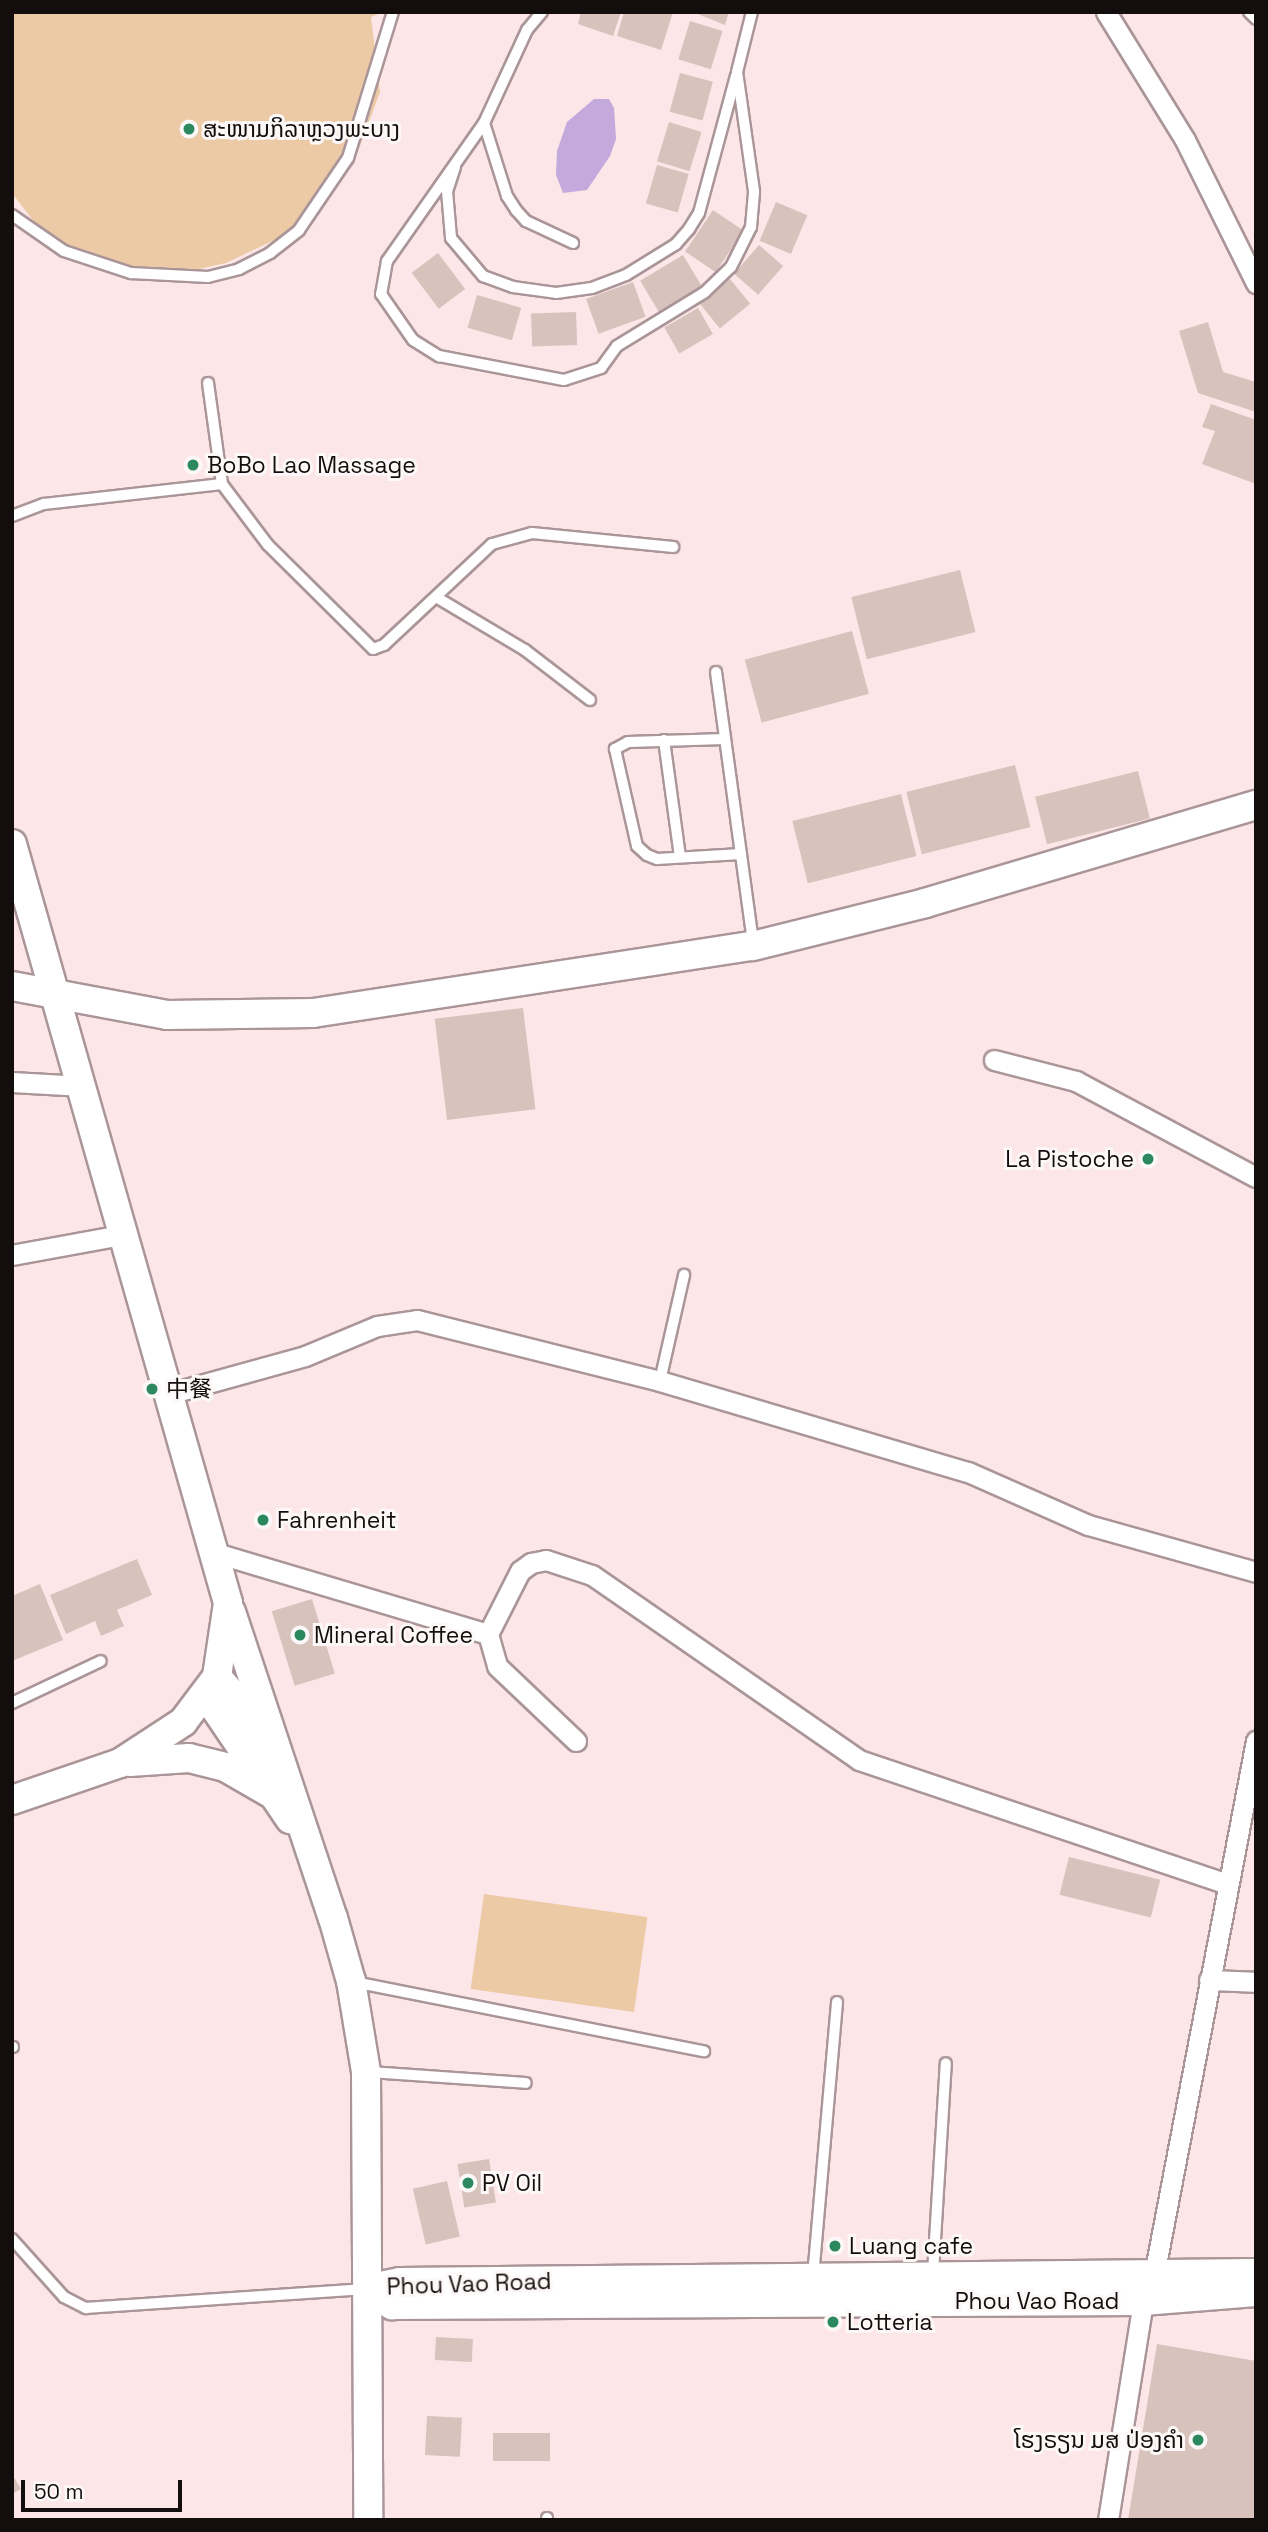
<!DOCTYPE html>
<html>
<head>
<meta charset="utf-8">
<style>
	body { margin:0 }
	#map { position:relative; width:1268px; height:2532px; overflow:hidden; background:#fce6e8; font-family:"Space Grotesk","Noto Sans SC","Noto Sans Lao",sans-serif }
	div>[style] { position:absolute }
	.green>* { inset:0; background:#eccaa6; transform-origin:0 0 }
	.water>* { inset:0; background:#c3a9dc }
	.building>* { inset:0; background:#d7c2bc; transform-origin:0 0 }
	.roads { filter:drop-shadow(2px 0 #aa9598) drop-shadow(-2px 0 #aa9598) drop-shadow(0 2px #aa9598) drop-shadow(0 -2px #aa9598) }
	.lane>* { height:10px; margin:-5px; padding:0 5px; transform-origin:5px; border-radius:5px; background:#fff }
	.street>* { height:19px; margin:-9.5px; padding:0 9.5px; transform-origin:9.5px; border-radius:9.5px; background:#fff }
	.secondary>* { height:28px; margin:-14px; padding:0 14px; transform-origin:14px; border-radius:14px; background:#fff }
	.dots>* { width:19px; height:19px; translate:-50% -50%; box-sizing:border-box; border:4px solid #fdf8f8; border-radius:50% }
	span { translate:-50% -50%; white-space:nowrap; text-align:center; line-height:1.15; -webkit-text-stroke:6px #fdf8f8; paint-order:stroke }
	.poi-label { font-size:23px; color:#140d0e }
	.left { translate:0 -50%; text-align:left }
	.right { translate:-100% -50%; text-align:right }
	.street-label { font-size:23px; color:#140d0e }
	.frame { position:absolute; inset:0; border:14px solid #140d0e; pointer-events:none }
	.scale { position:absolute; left:21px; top:2480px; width:161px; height:32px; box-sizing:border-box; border:4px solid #140d0e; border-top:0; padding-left:9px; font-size:21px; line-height:24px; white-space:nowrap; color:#140d0e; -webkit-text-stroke:5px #fdf8f8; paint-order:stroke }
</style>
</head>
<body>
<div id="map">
	<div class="green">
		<div style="clip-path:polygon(12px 12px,383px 12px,371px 17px,380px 92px,353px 165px,298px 229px,226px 263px,171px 275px,107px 266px,45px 236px,12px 193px)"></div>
		<div style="left:484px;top:1894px;width:165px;height:96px;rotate:8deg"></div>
	</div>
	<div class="water">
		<div style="clip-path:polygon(594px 99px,609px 99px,614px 108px,616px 139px,610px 156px,587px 190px,563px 193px,556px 175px,557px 151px,567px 122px)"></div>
	</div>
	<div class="building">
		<div style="clip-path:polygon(581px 12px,621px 12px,613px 36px,578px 24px)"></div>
		<div style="clip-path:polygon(624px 12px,673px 12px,661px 50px,617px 36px)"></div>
		<div style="clip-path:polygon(693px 12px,729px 12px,725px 25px)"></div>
		<div style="left:690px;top:21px;width:34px;height:40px;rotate:17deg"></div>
		<div style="left:680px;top:73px;width:34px;height:40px;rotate:15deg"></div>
		<div style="left:669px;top:122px;width:34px;height:41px;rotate:17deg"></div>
		<div style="left:657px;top:165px;width:33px;height:40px;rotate:16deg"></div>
		<div style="left:776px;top:202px;width:34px;height:42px;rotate:23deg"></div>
		<div style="left:713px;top:210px;width:37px;height:50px;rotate:34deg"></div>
		<div style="left:759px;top:245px;width:32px;height:38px;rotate:41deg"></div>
		<div style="left:438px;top:253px;width:45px;height:33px;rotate:53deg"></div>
		<div style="left:683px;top:255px;width:37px;height:50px;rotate:59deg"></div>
		<div style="left:730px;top:279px;width:32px;height:39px;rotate:51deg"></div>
		<div style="left:633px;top:282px;width:37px;height:50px;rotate:70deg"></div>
		<div style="left:477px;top:295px;width:46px;height:34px;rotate:16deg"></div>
		<div style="left:698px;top:308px;width:30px;height:39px;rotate:60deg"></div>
		<div style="left:576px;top:312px;width:33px;height:45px;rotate:88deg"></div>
		<div style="clip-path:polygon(1208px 322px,1223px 372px,1256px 382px,1256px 412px,1198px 393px,1179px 331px)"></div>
		<div style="clip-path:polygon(1211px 404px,1256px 420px,1256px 484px,1202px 464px,1215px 431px,1202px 427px)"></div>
		<div style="left:960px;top:570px;width:64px;height:112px;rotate:76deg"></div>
		<div style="left:852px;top:631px;width:65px;height:111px;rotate:75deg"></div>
		<div style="left:1015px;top:765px;width:64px;height:112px;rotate:76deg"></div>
		<div style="left:1138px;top:771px;width:49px;height:106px;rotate:76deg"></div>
		<div style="left:901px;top:794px;width:64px;height:112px;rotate:76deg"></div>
		<div style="left:523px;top:1008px;width:102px;height:89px;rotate:83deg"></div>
		<div style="clip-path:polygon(137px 1559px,152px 1595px,117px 1610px,124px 1626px,101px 1636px,95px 1621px,66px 1634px,50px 1595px)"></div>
		<div style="clip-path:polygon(40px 1584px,63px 1640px,12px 1661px,12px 1596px)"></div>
		<div style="left:312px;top:1599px;width:78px;height:42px;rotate:73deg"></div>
		<div style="left:1069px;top:1857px;width:94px;height:39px;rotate:14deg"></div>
		<div style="left:489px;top:2159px;width:44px;height:32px;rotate:81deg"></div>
		<div style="left:447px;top:2181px;width:57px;height:35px;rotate:77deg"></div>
		<div style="left:436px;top:2337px;width:37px;height:23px;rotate:3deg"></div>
		<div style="clip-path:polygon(1157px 2344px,1256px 2361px,1256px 2520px,1128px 2520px)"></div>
		<div style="left:427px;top:2416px;width:35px;height:39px;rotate:3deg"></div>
		<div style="left:550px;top:2433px;width:28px;height:57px;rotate:90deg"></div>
		<div style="clip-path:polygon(12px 2474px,21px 2489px,12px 2494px)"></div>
	</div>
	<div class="roads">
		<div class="lane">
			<div style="left:542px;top:12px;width:23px;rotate:130deg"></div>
			<div style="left:527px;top:30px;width:102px;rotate:114.8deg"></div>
			<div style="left:484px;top:123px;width:169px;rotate:125.1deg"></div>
			<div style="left:387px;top:261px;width:34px;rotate:100deg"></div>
			<div style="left:381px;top:294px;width:56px;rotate:55.2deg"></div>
			<div style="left:413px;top:340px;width:31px;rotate:32deg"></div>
			<div style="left:439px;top:356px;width:127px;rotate:10.9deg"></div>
			<div style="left:564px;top:380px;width:39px;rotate:-18deg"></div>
			<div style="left:601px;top:368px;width:27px;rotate:-54deg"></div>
			<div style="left:617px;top:346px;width:103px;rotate:-31.5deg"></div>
			<div style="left:705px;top:292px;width:36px;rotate:-44deg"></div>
			<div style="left:731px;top:267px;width:45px;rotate:-63.4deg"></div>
			<div style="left:751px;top:227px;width:36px;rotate:-85deg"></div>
			<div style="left:754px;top:191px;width:120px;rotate:-98.1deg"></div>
			<div style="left:737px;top:72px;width:62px;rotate:-76deg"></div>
			<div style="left:1249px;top:12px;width:10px;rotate:45deg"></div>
			<div style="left:484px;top:123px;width:77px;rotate:72.5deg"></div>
			<div style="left:507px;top:196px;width:17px;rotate:57deg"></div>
			<div style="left:516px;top:210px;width:15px;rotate:48deg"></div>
			<div style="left:526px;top:221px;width:52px;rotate:25.1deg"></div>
			<div style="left:455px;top:167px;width:25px;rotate:108deg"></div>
			<div style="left:447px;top:191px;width:47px;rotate:85.1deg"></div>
			<div style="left:451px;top:238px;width:50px;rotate:49.9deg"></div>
			<div style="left:483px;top:276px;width:32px;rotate:20deg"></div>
			<div style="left:513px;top:287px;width:43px;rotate:7.9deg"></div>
			<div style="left:556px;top:293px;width:36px;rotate:-8deg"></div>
			<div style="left:592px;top:288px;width:36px;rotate:-21deg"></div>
			<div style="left:626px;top:275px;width:59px;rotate:-31.8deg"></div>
			<div style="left:676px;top:244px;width:20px;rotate:-49deg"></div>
			<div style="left:689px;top:229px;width:19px;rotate:-58deg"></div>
			<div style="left:699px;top:213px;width:142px;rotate:-74.9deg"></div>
			<div style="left:12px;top:215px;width:63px;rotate:34.7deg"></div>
			<div style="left:64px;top:251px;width:71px;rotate:18.2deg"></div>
			<div style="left:131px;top:273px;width:77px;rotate:3deg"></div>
			<div style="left:208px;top:277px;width:32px;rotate:-14deg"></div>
			<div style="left:239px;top:269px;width:35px;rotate:-27deg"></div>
			<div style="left:270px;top:253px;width:37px;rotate:-38deg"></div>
			<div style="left:299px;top:230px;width:87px;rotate:-55.8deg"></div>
			<div style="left:348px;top:158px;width:153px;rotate:-72.9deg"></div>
			<div style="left:208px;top:383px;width:102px;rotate:82.1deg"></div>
			<div style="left:12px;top:516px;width:34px;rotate:-21deg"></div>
			<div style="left:44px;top:504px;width:179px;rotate:-6.4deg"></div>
			<div style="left:222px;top:484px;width:76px;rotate:53deg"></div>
			<div style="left:268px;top:545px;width:148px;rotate:44.7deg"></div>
			<div style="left:373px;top:649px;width:12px;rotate:-20deg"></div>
			<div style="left:384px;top:645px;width:148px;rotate:-43.1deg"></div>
			<div style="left:492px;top:544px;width:41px;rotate:-15.4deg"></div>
			<div style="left:532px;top:533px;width:142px;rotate:5.7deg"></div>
			<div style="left:436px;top:597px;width:104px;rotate:30.8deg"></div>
			<div style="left:525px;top:650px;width:82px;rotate:37.6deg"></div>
			<div style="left:716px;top:672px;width:273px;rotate:82.2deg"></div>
			<div style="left:725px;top:739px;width:97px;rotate:178.2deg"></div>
			<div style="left:628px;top:742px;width:15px;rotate:152deg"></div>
			<div style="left:615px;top:749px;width:99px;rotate:77.2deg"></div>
			<div style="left:637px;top:846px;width:13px;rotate:42deg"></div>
			<div style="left:647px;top:855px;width:11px;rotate:22deg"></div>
			<div style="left:657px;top:859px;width:84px;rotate:-3.4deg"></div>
			<div style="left:664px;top:740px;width:118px;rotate:82.2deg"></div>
			<div style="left:660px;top:1381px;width:109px;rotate:-77.2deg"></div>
			<div style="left:12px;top:1703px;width:98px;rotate:-25.3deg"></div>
			<div style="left:354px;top:1982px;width:357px;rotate:11.2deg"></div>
			<div style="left:12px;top:2047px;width:1px"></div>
			<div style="left:370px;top:2072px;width:156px;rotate:4deg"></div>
			<div style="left:12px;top:2239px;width:78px;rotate:48.1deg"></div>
			<div style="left:64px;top:2297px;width:25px;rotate:27deg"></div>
			<div style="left:86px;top:2308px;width:279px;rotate:-3.9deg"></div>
			<div style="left:933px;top:2273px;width:210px;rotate:-86.5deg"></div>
			<div style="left:813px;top:2277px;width:276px;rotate:-85deg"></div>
			<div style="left:547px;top:2518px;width:2px;rotate:90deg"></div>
		</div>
		<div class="street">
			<div style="left:1106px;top:12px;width:150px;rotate:58.3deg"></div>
			<div style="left:1185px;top:140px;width:160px;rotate:63.6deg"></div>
			<div style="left:994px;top:1060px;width:85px;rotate:14.4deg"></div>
			<div style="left:1076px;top:1081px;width:204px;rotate:28.1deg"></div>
			<div style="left:12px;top:1082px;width:71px;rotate:3.2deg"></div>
			<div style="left:12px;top:1255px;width:116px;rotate:-10.4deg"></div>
			<div style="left:168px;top:1394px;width:142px;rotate:-15.5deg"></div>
			<div style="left:305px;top:1356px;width:78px;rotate:-22.6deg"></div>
			<div style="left:377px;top:1326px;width:40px;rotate:-8.5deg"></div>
			<div style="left:417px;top:1320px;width:251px;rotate:14.1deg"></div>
			<div style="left:660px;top:1381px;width:321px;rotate:16.5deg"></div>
			<div style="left:968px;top:1472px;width:131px;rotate:23.8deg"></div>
			<div style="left:1088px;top:1525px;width:174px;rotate:15.6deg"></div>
			<div style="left:216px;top:1553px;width:284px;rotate:16.6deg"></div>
			<div style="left:488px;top:1634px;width:33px;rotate:74deg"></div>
			<div style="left:497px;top:1666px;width:109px;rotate:43.5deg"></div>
			<div style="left:488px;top:1634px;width:71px;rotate:-63.1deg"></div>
			<div style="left:520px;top:1571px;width:14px;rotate:-36deg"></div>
			<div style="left:531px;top:1563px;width:15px;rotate:-11deg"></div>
			<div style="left:546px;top:1560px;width:48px;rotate:18.1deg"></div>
			<div style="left:592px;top:1575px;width:325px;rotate:34.7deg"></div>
			<div style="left:859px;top:1760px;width:388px;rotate:18.6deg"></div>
			<div style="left:1209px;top:1980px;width:47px;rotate:2.4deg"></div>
			<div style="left:1108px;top:2520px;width:222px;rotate:-80.9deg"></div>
			<div style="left:1143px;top:2301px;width:28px;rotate:-67deg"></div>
			<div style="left:1154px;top:2275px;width:544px;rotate:-79.19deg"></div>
		</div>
		<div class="secondary">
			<div style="left:12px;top:844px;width:789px;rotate:74.11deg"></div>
			<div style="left:228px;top:1603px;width:75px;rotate:98.5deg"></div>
			<div style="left:217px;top:1677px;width:56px;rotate:127.1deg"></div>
			<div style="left:183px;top:1722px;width:75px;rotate:146.9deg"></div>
			<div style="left:120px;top:1763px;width:114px;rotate:161.1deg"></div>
			<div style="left:12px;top:986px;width:158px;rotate:10.6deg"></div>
			<div style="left:167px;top:1015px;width:146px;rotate:-0.8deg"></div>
			<div style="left:313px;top:1013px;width:445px;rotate:-8.7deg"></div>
			<div style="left:753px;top:946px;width:177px;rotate:-14deg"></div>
			<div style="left:925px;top:903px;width:345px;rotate:-16.5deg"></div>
			<div style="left:231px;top:1612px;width:323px;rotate:71.6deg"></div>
			<div style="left:333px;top:1918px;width:66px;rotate:74.1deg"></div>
			<div style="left:351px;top:1981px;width:92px;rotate:80.6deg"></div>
			<div style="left:366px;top:2072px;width:448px;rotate:89.7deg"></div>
			<div style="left:217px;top:1677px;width:29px;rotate:49deg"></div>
			<div style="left:236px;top:1699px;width:58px;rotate:59.9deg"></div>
			<div style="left:206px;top:1695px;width:150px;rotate:55.9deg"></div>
			<div style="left:130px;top:1762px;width:59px;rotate:-3.9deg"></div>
			<div style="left:189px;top:1758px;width:37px;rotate:14deg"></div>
			<div style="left:225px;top:1767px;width:52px;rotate:30deg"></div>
			<div style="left:1256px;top:2273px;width:856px;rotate:179.4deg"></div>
			<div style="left:400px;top:2282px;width:34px;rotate:168deg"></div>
			<div style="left:367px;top:2289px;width:30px;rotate:33deg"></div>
			<div style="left:392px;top:2305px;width:751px;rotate:-0.31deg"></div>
			<div style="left:1143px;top:2301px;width:113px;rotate:-4.6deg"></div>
		</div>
	</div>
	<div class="dots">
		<div style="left:189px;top:129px;background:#2b885f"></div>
		<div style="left:193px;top:465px;background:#2b885f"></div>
		<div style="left:1148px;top:1159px;background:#2b885f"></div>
		<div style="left:152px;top:1389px;background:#2b885f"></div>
		<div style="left:263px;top:1520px;background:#2b885f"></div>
		<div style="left:300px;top:1635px;background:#2b885f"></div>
		<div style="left:468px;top:2183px;background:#2b885f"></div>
		<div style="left:835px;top:2246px;background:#2b885f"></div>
		<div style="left:833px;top:2322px;background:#2b885f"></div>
		<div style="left:1198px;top:2440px;background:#2b885f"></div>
	</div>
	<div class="poi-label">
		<span class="left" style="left:203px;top:129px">ສະໜາມກິລາຫຼວງພະບາງ</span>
		<span class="left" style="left:207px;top:465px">BoBo Lao Massage</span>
		<span class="right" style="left:1134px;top:1159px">La Pistoche</span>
		<span class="left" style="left:166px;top:1389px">中餐</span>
		<span class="left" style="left:277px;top:1520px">Fahrenheit</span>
		<span class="left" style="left:314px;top:1635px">Mineral Coffee</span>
		<span class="left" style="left:482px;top:2183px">PV Oil</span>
		<span class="left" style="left:849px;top:2246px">Luang cafe</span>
		<span class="left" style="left:847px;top:2322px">Lotteria</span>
		<span class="right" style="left:1184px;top:2440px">ໂຮງຣຽນ ມສ ປ່ອງຄຳ</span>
	</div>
	<div class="street-label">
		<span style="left:469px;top:2284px;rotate:-2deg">Phou Vao Road</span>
		<span style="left:1037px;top:2301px">Phou Vao Road</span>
	</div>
	<div class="frame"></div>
	<div class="scale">50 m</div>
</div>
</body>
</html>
